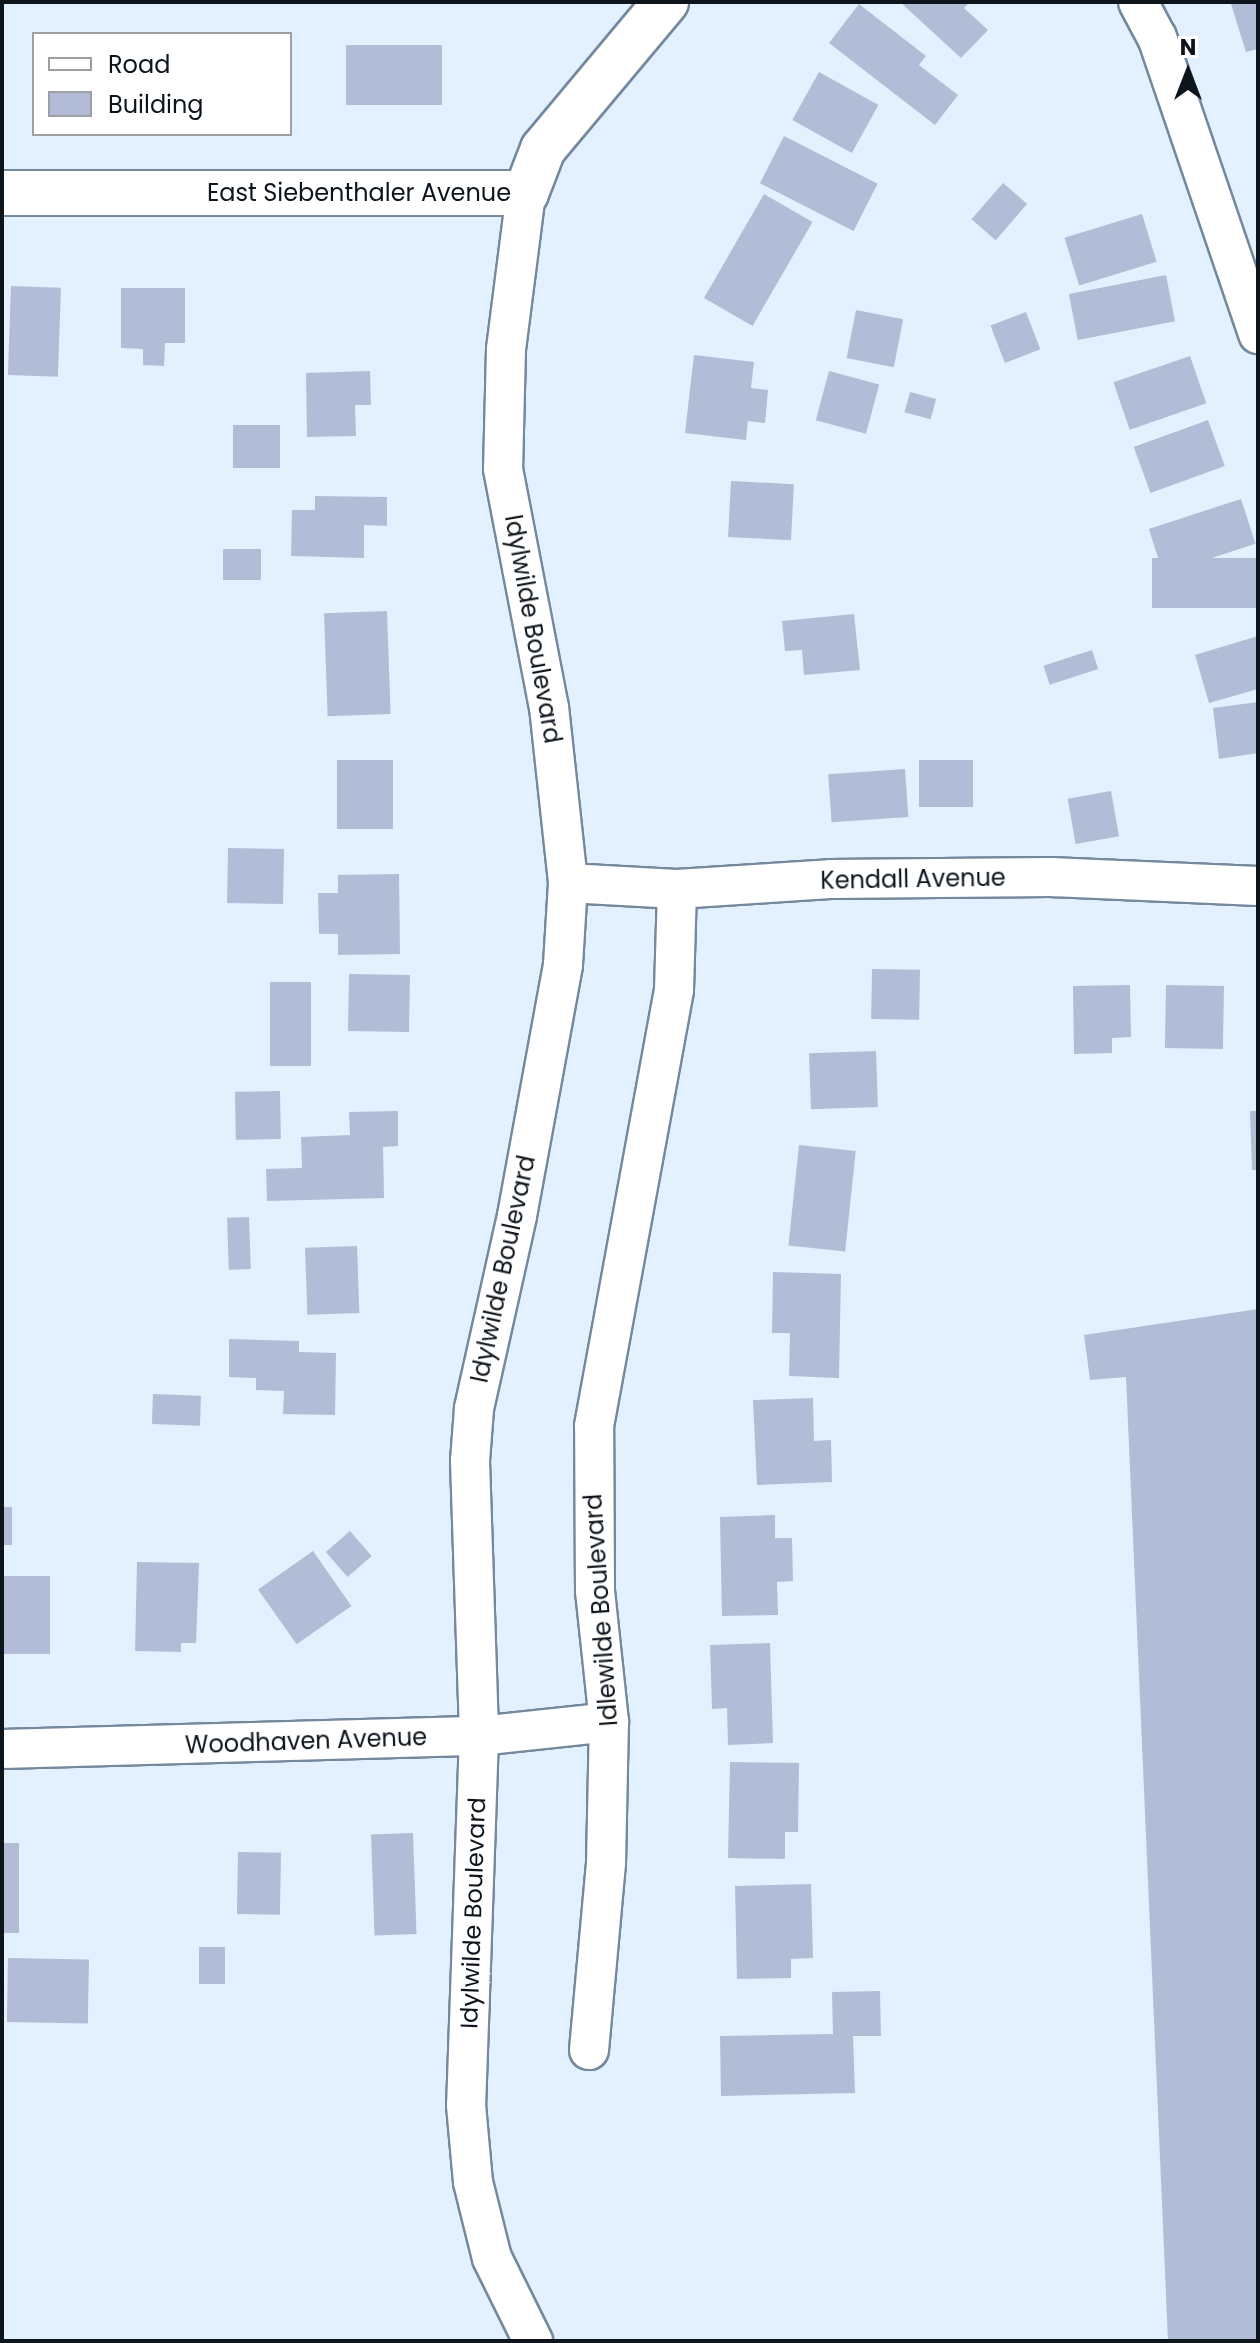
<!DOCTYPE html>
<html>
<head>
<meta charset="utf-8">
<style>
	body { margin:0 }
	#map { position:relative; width:1260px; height:2343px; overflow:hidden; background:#e3f0fe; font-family:Poppins,sans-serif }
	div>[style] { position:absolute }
	.building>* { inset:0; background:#b2bcd7; transform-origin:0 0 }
	.roads { filter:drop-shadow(2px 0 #74889e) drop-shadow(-2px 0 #74889e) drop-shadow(0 2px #74889e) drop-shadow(0 -2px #74889e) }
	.minor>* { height:38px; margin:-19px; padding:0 19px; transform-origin:19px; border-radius:19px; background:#fff }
	.secondary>* { height:44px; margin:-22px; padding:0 22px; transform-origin:22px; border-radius:22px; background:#fff }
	span { translate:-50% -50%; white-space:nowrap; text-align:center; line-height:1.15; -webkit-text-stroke:8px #fff; paint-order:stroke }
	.street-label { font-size:24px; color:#0d141c }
	.frame { position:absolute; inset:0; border:4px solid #0d141c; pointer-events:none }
	.legend { position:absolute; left:32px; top:32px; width:260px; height:104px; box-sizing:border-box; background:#fff; border:2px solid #9ea1a4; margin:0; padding:10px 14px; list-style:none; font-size:24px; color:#0d141c }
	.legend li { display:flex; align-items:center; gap:16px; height:40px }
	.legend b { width:40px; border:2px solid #9ea1a4 }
	.north { position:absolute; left:1148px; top:32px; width:80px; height:80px; -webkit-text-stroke:6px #fff; paint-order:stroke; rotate:0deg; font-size:22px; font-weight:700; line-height:32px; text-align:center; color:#0d141c }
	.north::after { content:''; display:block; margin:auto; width:28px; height:36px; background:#0d141c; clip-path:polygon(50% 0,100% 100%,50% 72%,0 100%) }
</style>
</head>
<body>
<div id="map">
	<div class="building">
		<div style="clip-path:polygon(900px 2px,970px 2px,964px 8px,988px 30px,961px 58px)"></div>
		<div style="clip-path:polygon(1258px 2px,1258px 49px,1246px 52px,1231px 4px)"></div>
		<div style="clip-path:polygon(859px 4px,926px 56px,919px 65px,958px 95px,935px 125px,829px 43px)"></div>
		<div style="left:346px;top:45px;width:96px;height:60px"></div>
		<div style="left:819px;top:72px;width:68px;height:55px;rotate:29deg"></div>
		<div style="left:784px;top:136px;width:105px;height:53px;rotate:27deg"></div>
		<div style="left:1003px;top:183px;width:32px;height:48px;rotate:41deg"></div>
		<div style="left:764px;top:194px;width:56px;height:120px;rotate:30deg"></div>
		<div style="left:1142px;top:214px;width:50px;height:81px;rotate:73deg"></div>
		<div style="left:1166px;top:275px;width:47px;height:99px;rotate:79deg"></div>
		<div style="left:11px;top:286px;width:50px;height:89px;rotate:2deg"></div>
		<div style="clip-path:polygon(121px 288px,185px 288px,185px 343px,165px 343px,164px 366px,143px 365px,143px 349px,121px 348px)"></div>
		<div style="left:856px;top:310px;width:48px;height:49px;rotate:11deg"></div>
		<div style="left:1026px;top:312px;width:40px;height:38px;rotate:69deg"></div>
		<div style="clip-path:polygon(694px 355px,754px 362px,751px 388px,768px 390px,765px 423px,748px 421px,746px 440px,685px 433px)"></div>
		<div style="left:1190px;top:356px;width:50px;height:81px;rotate:71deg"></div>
		<div style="clip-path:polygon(370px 371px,371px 405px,355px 405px,356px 436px,307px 437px,306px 373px)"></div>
		<div style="left:829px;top:371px;width:52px;height:51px;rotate:15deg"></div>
		<div style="left:910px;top:392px;width:27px;height:21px;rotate:15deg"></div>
		<div style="left:1208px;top:420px;width:49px;height:79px;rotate:70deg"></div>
		<div style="left:233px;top:425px;width:47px;height:43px"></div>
		<div style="left:731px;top:481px;width:63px;height:56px;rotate:3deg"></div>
		<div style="clip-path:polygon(315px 496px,387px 497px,387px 526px,364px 525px,364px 558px,291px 556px,292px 510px,315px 510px)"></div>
		<div style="left:1241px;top:499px;width:47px;height:97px;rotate:72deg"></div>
		<div style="left:261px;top:549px;width:31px;height:38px;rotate:90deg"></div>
		<div style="left:1258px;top:558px;width:50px;height:106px;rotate:90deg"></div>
		<div style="left:387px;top:611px;width:103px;height:63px;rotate:88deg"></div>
		<div style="clip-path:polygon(854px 614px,860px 670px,804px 675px,802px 650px,785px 651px,782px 621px)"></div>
		<div style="clip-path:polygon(1258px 636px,1258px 689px,1209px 703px,1195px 655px)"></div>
		<div style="left:1092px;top:650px;width:20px;height:51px;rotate:72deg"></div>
		<div style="clip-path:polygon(1258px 702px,1258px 753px,1219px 759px,1213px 708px)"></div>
		<div style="left:337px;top:760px;width:56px;height:69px"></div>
		<div style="left:919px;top:760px;width:54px;height:47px"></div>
		<div style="left:905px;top:769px;width:48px;height:77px;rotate:86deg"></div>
		<div style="left:1111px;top:791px;width:46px;height:44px;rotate:80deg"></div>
		<div style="left:228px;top:848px;width:56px;height:55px;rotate:1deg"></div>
		<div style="clip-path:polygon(399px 874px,400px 954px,338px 955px,338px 934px,319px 934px,318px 893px,338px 893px,338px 875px)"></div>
		<div style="left:872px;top:969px;width:48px;height:50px;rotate:1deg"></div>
		<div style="left:349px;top:974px;width:61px;height:57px;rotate:1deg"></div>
		<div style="left:270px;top:982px;width:41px;height:84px"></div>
		<div style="clip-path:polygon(1130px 985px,1131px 1037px,1112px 1038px,1112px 1053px,1074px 1054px,1073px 986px)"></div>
		<div style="left:1166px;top:985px;width:58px;height:63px;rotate:1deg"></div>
		<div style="left:876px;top:1051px;width:56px;height:67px;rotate:88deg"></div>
		<div style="left:280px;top:1091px;width:48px;height:45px;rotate:89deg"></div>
		<div style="clip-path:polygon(398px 1111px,398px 1146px,383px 1147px,384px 1198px,267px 1201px,266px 1169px,302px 1168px,301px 1137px,350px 1135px,349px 1112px)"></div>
		<div style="clip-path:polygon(1250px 1111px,1258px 1111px,1258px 1170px,1252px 1170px)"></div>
		<div style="left:799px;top:1145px;width:57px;height:101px;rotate:6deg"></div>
		<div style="left:249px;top:1217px;width:52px;height:22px;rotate:88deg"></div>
		<div style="left:357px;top:1246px;width:67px;height:52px;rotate:88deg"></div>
		<div style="clip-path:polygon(773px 1272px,841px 1274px,839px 1378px,789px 1376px,790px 1333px,772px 1333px)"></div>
		<div style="clip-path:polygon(1258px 1309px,1258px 2341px,1168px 2341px,1126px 1377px,1090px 1380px,1084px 1335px)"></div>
		<div style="clip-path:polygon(229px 1339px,299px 1341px,299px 1352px,336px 1353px,335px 1415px,283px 1414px,284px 1391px,256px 1390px,256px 1378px,229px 1377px)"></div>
		<div style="left:153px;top:1394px;width:48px;height:30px;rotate:2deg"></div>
		<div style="clip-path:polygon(813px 1398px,814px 1441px,831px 1440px,832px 1482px,757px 1485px,753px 1400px)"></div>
		<div style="left:2px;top:1507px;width:10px;height:38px"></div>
		<div style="clip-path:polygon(775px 1515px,775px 1538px,792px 1538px,793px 1581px,777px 1582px,778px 1615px,722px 1616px,720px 1517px)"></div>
		<div style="left:350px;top:1531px;width:33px;height:32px;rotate:49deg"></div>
		<div style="left:313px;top:1551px;width:67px;height:67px;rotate:55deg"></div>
		<div style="clip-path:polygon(137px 1562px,199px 1563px,196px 1643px,181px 1643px,181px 1652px,135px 1651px)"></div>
		<div style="left:2px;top:1576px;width:48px;height:78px"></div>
		<div style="clip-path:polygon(770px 1643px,773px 1743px,728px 1745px,727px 1708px,712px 1709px,710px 1645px)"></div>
		<div style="clip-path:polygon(730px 1762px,799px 1763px,798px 1832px,785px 1832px,785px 1859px,728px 1858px)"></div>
		<div style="left:413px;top:1833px;width:101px;height:42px;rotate:88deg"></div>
		<div style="left:2px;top:1843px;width:17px;height:90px"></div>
		<div style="left:238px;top:1852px;width:43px;height:62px;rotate:1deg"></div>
		<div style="clip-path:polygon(811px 1884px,813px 1958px,791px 1959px,791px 1978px,737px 1979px,735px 1886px)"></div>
		<div style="left:199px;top:1947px;width:26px;height:37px"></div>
		<div style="left:8px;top:1958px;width:81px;height:64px;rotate:1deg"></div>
		<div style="clip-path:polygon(880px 1991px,881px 2036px,853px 2036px,855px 2093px,721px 2096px,720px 2036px,833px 2034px,832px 1992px)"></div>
	</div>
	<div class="roads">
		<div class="minor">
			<div style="left:1138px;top:2px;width:40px;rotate:62deg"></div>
			<div style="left:1157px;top:37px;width:314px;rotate:71.2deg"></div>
			<div style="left:526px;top:193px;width:157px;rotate:97.3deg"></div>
			<div style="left:506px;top:349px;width:120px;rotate:91.4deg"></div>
			<div style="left:503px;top:469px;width:242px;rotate:79.1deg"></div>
			<div style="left:549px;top:707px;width:177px;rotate:83.8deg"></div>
			<div style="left:568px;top:883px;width:82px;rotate:93.5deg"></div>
			<div style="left:563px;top:965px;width:255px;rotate:100.4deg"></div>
			<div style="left:517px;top:1216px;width:198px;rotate:102.6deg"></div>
			<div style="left:474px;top:1409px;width:52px;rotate:94.4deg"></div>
			<div style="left:470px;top:1461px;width:275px;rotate:88.1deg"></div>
			<div style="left:479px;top:1736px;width:369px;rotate:92deg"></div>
			<div style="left:466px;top:2105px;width:77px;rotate:84.8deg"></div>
			<div style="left:473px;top:2182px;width:78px;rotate:76deg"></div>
			<div style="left:492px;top:2258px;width:93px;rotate:63.7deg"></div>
			<div style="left:568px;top:883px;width:109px;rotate:3.2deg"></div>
			<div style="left:677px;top:889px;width:153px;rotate:-3.7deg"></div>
			<div style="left:830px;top:879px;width:220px;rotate:-0.5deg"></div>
			<div style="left:1050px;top:877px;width:208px;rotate:2.5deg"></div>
			<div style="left:2px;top:1749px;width:477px;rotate:-1.6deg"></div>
			<div style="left:479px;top:1736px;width:131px;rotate:-6.1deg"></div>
			<div style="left:589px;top:2050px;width:188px;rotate:-84.8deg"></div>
			<div style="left:606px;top:1863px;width:141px;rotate:-88.8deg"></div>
			<div style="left:609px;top:1722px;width:132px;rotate:-96.1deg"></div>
			<div style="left:595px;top:1591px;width:165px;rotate:-90.3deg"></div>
			<div style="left:594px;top:1426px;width:443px;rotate:-79.6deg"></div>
			<div style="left:674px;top:990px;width:101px;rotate:-88.3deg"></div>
		</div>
		<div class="secondary">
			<div style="left:2px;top:193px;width:524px"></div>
			<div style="left:526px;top:193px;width:47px;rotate:-68.9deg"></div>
			<div style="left:543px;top:149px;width:192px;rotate:-50.1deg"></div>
		</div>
	</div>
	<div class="street-label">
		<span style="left:359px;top:193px">East Siebenthaler Avenue</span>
		<span style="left:533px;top:629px;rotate:80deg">Idylwilde Boulevard</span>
		<span style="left:913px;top:879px;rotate:-1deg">Kendall Avenue</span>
		<span style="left:503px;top:1269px;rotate:-78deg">Idylwilde Boulevard</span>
		<span style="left:601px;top:1610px;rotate:-94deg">Idlewilde Boulevard</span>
		<span style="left:306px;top:1741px;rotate:-2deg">Woodhaven Avenue</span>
		<span style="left:473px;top:1913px;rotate:-88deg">Idylwilde Boulevard</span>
	</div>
	<div class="frame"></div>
	<ul class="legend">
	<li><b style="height:10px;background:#fff"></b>Road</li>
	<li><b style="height:22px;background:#b2bcd7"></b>Building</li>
	</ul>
	<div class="north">N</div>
</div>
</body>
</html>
